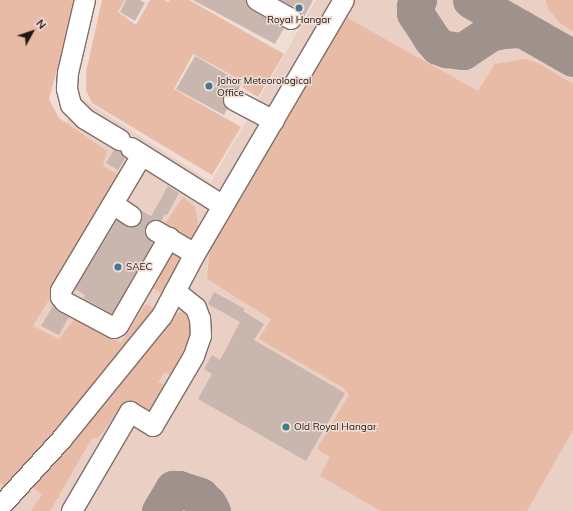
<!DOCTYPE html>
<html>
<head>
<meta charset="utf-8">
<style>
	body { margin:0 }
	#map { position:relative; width:573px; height:511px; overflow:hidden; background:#f0ddd5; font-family:Mulish,sans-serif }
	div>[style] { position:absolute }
	.built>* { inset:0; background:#eacfc4 }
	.green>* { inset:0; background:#e8bba7 }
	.taxiway>* { height:37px; margin:-18.5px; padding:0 18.5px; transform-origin:18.5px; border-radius:18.5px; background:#9f918b }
	.building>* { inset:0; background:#c9b7af }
	.minor-tunnel>* { height:20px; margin-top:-10px; transform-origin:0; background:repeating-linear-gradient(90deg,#c6b6af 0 20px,transparent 0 30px) }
	.roads { filter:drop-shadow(1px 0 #7f6f68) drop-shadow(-1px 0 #7f6f68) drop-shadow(0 1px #7f6f68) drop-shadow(0 -1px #7f6f68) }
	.minor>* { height:20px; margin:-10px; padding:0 10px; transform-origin:10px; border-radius:10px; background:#fff }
	.dots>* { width:11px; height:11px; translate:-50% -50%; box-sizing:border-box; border:2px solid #f0ddd5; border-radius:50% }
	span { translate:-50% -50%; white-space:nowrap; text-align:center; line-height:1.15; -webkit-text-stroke:3px #f0ddd5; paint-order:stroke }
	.poi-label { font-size:10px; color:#1f1916 }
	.left { translate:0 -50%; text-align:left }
	.north { position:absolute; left:12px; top:12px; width:40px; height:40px; -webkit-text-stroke:3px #f0ddd5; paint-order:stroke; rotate:50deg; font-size:11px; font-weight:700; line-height:16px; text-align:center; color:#1f1916 }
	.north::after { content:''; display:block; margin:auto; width:14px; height:18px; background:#1f1916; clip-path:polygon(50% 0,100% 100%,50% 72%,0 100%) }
</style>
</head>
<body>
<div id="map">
	<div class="built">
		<div style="clip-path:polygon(316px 0,573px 0,573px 511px,0 511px,0 245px,80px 97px,211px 182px)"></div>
	</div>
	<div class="green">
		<div style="clip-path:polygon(0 0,76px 0,49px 99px,59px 118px,107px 151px,103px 166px,124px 178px,33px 326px,59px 339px,75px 318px,121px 343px,146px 304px,157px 310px,8px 489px,0 483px)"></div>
		<div style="clip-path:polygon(102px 0,125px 0,118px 12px,136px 25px,150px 0,164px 0,168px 2px,170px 0,189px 0,284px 54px,258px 97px,242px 87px,244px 82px,193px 54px,174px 89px,241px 127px,212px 175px,92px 103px,86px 91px,86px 72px)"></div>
		<div style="clip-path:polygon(546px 0,573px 0,573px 31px,561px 24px,548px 9px)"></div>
		<div style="clip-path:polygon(342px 15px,478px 91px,495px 64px,525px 59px,538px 63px,573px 84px,573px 430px,527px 511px,381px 511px,320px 476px,330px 457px,317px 449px,349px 395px,344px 388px,259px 339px,271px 319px,207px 279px,210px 247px)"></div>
		<div style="clip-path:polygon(183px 197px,195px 207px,200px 236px,193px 247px,162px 228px)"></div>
		<div style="clip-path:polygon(170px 248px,185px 256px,166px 296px,149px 286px)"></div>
		<div style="clip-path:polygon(180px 312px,186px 314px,190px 319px,194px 336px,174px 377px,165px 372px,158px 382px,168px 387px,152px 416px,126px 401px,98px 438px,92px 438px,50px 511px,31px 511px,42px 495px,31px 486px,168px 320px)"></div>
	</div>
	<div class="taxiway">
		<div style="left:418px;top:0;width:7px;rotate:117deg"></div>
		<div style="left:415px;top:6px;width:7px;rotate:90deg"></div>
		<div style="left:415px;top:13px;width:30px;rotate:57deg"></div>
		<div style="left:431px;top:38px;width:11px;rotate:49deg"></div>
		<div style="left:438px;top:46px;width:9px;rotate:21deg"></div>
		<div style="left:446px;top:49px;width:17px;rotate:7deg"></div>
		<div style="left:463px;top:51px;width:32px;rotate:-34deg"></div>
		<div style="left:490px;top:33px;width:13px;rotate:-13deg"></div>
		<div style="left:503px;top:30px;width:19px;rotate:-3deg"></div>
		<div style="left:471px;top:0;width:117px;rotate:29.6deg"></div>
		<div style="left:160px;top:511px;width:26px;rotate:-59deg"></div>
		<div style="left:173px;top:489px;width:6px"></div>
		<div style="left:179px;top:489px;width:22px;rotate:18deg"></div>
		<div style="left:200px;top:496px;width:11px;rotate:45deg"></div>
		<div style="left:208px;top:504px;width:8px;rotate:60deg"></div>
	</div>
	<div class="building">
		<div style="clip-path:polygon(126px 0,140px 0,145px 3px,135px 21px,120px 12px)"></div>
		<div style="clip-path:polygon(193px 0,246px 0,247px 6px,251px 10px,284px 28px,275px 44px)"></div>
		<div style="clip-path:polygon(281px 0,313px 0,304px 17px,297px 9px)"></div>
		<div style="clip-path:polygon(195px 56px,242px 83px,238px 90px,228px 90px,224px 94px,223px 101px,227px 109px,224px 115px,176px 89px)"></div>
		<div style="clip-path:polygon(114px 150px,120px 151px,125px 158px,118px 170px,106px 163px)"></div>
		<div style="clip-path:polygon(168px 186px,179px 193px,167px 215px,165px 214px,161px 221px,151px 221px,146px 226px,146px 236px,153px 243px,112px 314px,83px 298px,85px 295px,75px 289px,117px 220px,131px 227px,140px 223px,142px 217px,149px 220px)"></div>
		<div style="clip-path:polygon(214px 292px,245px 309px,243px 311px,264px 324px,254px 340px,345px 393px,306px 461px,198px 399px,212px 374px,204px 369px,212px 355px,220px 360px,240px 322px,208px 304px)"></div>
		<div style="clip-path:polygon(53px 306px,59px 312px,69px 317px,59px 335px,41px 326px)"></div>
	</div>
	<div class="minor-tunnel">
		<div style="left:131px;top:216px;width:29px;rotate:31deg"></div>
	</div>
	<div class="roads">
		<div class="minor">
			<div style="left:85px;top:0;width:75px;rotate:103.1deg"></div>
			<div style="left:68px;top:73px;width:16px;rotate:94deg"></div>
			<div style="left:67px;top:89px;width:16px;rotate:76deg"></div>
			<div style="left:71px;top:105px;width:20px;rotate:45deg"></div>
			<div style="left:85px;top:119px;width:41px;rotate:31deg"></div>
			<div style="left:257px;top:0;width:39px;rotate:29deg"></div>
			<div style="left:234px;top:100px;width:45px;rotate:27.7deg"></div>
			<div style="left:131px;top:148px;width:109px;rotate:32.2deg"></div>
			<div style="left:142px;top:155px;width:158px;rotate:120.8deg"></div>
			<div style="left:61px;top:291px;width:6px;rotate:90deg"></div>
			<div style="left:61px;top:297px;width:6px;rotate:51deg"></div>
			<div style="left:65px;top:302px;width:55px;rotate:28deg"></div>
			<div style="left:114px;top:328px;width:4px;rotate:-27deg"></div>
			<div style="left:118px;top:326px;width:102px;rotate:-59.9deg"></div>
			<div style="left:113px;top:204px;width:22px;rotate:34deg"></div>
			<div style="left:156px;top:231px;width:45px;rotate:30.5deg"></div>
			<div style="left:0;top:507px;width:92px;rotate:-47.6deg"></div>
			<div style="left:62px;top:439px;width:159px;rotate:-50.9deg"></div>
			<div style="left:162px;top:316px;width:70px;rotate:-62deg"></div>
			<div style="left:195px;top:254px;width:294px;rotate:-59.6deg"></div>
			<div style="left:72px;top:511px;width:115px;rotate:-59.6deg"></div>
			<div style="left:130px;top:412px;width:27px;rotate:31deg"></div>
			<div style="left:153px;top:426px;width:81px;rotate:-59.6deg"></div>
			<div style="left:194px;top:356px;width:21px;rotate:-71deg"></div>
			<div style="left:201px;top:336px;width:17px;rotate:-93deg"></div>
			<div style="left:200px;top:319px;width:12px;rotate:-110deg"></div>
			<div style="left:196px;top:308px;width:27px;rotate:-141deg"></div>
		</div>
	</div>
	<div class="dots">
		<div style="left:299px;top:8px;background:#3d7b91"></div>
		<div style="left:209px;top:86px;background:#3d7b91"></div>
		<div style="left:118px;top:267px;background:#3d7b91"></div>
		<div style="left:286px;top:427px;background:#3d7b91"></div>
	</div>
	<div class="poi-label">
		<span style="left:299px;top:20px">Royal Hangar</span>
		<span class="left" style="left:217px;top:86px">Johor Meteorological<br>Office</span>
		<span class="left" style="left:126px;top:267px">SAEC</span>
		<span class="left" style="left:294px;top:427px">Old Royal Hangar</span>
	</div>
	<div class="north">N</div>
</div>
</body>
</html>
